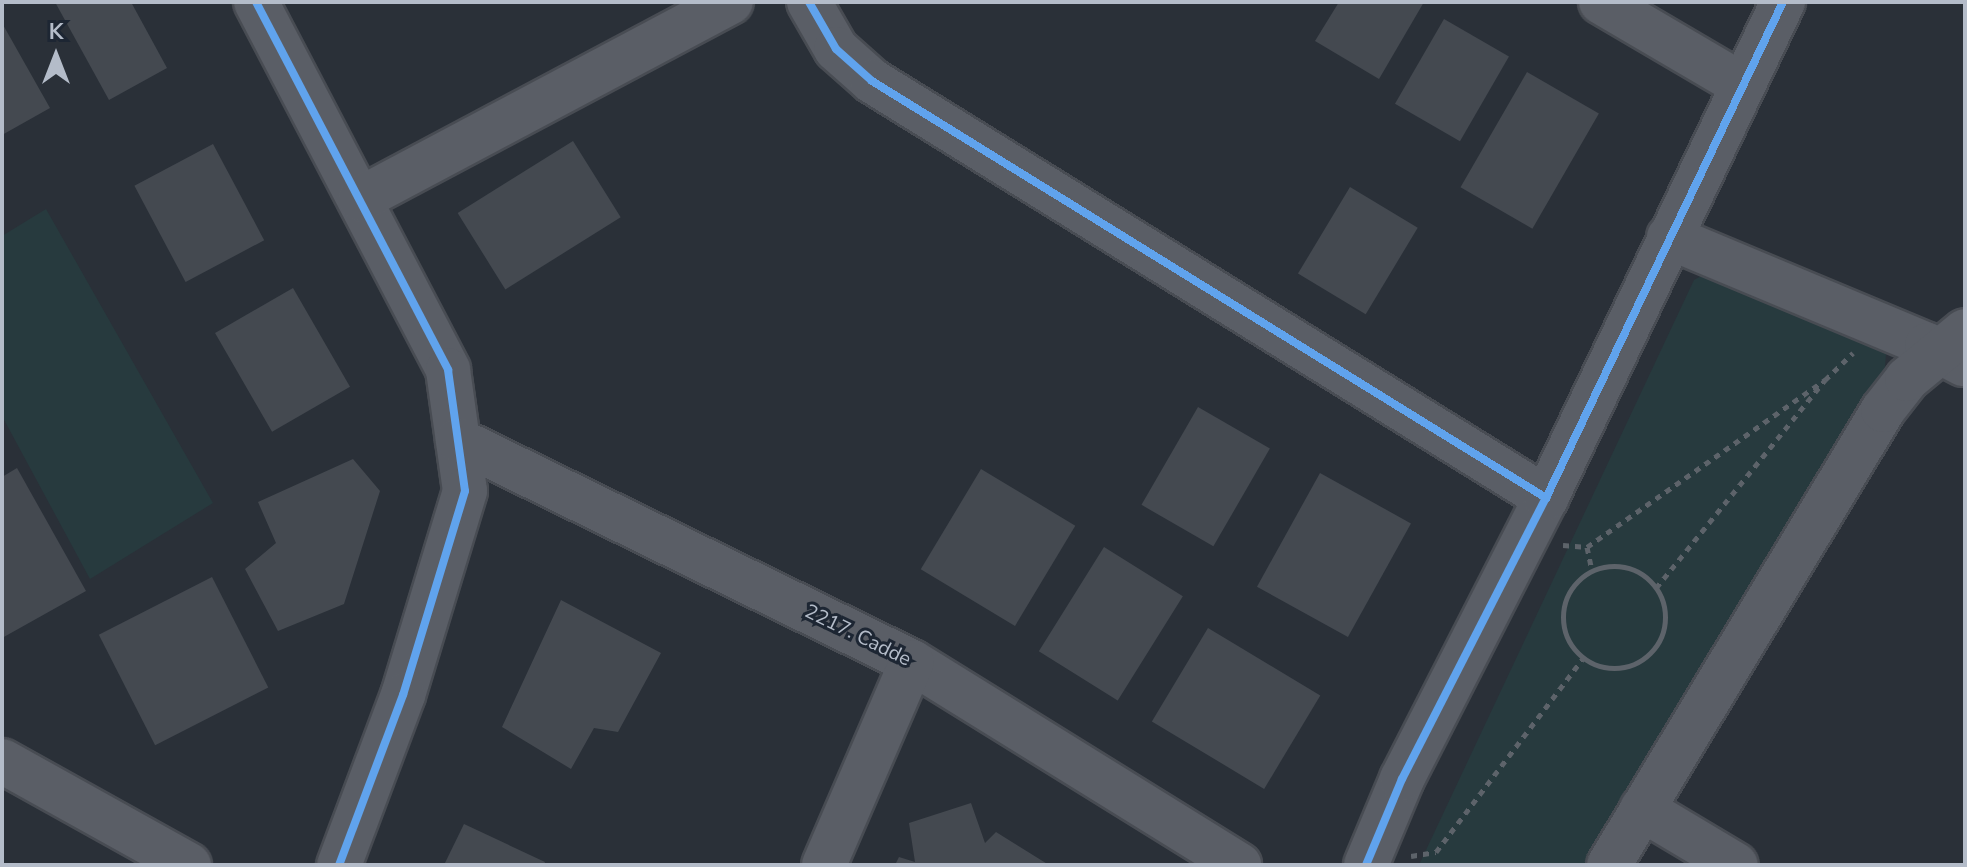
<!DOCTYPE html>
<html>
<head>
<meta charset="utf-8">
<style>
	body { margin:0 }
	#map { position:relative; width:1967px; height:867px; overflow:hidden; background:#2a3038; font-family:"Nunito Sans",sans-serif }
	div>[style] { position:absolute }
	.green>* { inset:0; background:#273a3e }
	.building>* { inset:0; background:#444950; transform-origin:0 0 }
	.path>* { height:5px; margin-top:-2.5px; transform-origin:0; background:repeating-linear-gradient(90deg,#5d636a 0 6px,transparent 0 12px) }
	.path>.ring { margin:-2.5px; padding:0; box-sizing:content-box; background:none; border:5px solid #5d636a; border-radius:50% }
	.roads { filter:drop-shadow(2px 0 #484c53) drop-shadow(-2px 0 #484c53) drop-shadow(0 2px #484c53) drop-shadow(0 -2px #484c53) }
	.minor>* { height:44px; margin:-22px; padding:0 22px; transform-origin:22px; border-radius:22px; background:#5a5e66 }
	.cycleway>* { height:8px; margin:-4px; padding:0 4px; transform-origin:4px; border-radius:4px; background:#60a3ed }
	span { translate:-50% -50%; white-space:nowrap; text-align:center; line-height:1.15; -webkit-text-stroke:6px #1d2633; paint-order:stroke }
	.street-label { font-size:20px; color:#b4bcc9 }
	.frame { position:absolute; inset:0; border:4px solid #b4bcc9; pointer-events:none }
	.north { position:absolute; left:16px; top:16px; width:80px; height:80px; -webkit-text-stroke:6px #1d2633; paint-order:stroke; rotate:0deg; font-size:22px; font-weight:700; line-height:32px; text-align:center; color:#b4bcc9 }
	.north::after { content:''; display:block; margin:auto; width:28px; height:36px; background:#b4bcc9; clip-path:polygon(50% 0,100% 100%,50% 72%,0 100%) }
</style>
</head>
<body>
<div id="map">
	<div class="green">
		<div style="clip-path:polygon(46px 209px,213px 503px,90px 579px,2px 416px,2px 236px)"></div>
		<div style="clip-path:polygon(1705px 274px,1886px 354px,1884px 378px,1587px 865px,1419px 865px,1694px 280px)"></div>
	</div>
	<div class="building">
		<div style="clip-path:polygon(55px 2px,131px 2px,167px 68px,109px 100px)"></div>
		<div style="clip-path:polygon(1339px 2px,1424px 2px,1379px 79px,1315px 41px)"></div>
		<div style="left:1444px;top:19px;width:75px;height:98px;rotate:30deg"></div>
		<div style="clip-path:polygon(2px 23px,50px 108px,2px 135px)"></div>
		<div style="left:1527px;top:72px;width:83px;height:133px;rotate:30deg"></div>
		<div style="left:573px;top:141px;width:90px;height:136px;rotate:58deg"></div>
		<div style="left:213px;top:144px;width:109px;height:89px;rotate:62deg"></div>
		<div style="left:1350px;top:187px;width:79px;height:101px;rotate:31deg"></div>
		<div style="left:293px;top:288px;width:114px;height:90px;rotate:60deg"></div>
		<div style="left:1198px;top:407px;width:83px;height:113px;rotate:30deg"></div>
		<div style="clip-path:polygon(353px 459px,380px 491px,344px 604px,278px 631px,245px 569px,276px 543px,258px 502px)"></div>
		<div style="clip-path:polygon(17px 468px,86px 591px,2px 638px,2px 477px)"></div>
		<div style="left:981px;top:469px;width:110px;height:117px;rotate:31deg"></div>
		<div style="left:1320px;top:473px;width:104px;height:130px;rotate:29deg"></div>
		<div style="left:1104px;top:547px;width:93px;height:123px;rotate:32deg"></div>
		<div style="left:212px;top:577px;width:124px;height:127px;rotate:63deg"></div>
		<div style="clip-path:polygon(561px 600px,661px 653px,618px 732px,594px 728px,571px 769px,502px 727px)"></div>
		<div style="left:1208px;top:628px;width:131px;height:109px;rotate:31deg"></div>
		<div style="clip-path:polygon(971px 803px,985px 843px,996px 832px,1049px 865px,895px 865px,899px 857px,915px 862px,909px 823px)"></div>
		<div style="clip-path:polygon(464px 824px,545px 862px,544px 865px,444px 865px)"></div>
	</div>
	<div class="path">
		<div style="left:1563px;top:545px;width:24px;rotate:5deg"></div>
		<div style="left:1587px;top:547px;width:291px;rotate:-35.1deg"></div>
		<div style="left:1587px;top:547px;width:25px;rotate:78deg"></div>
		<div class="ring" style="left:1563px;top:566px;width:97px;height:97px"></div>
		<div style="left:1656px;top:588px;width:268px;rotate:-50.9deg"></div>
		<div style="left:1825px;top:380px;width:39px;rotate:-44deg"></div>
		<div style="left:1411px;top:856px;width:25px;rotate:-9deg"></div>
		<div style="left:1436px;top:852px;width:243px;rotate:-52.8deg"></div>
	</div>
	<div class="roads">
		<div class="minor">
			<div style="left:256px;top:2px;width:415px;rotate:62.4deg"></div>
			<div style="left:448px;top:370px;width:122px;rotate:82deg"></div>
			<div style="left:465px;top:491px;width:213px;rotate:106.9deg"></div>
			<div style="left:403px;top:695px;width:182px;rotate:110.6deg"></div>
			<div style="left:809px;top:2px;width:54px;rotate:60.1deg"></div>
			<div style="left:836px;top:49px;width:48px;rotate:41.6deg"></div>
			<div style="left:872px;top:81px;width:793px;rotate:31.74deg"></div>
			<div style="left:1601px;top:2px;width:162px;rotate:30.4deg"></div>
			<div style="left:360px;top:199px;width:420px;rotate:-28deg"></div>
			<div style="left:1669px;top:237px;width:280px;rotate:22.7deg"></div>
			<div style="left:1927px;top:345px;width:41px;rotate:27.8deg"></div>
			<div style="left:458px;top:440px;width:505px;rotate:26.06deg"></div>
			<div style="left:912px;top:662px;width:385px;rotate:31.8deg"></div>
			<div style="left:2px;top:761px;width:214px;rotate:29.1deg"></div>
			<div style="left:1642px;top:809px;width:109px;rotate:30.8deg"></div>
			<div style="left:824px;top:865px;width:221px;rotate:-66.6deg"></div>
			<div style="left:1366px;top:865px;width:93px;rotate:-67.3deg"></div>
			<div style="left:1402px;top:779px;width:316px;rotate:-62.9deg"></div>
			<div style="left:1546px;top:498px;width:550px;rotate:-64.46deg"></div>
			<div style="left:1609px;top:865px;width:531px;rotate:-58.94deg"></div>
			<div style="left:1883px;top:410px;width:39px;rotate:-52deg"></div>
			<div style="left:1907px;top:379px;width:75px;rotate:-39.6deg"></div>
		</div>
	</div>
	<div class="cycleway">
		<div style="left:256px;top:2px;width:415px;rotate:62.4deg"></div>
		<div style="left:448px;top:370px;width:122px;rotate:82deg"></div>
		<div style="left:465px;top:491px;width:213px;rotate:106.9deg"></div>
		<div style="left:403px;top:695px;width:182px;rotate:110.6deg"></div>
		<div style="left:809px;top:2px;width:54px;rotate:60.1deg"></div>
		<div style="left:836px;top:49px;width:48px;rotate:41.6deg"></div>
		<div style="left:872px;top:81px;width:793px;rotate:31.74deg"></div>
		<div style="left:1366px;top:865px;width:93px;rotate:-67.3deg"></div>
		<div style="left:1402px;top:779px;width:316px;rotate:-62.9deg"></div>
		<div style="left:1546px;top:498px;width:550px;rotate:-64.46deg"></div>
	</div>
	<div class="street-label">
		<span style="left:858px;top:635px;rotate:26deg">2217. Cadde</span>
	</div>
	<div class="frame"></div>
	<div class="north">K</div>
</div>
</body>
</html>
